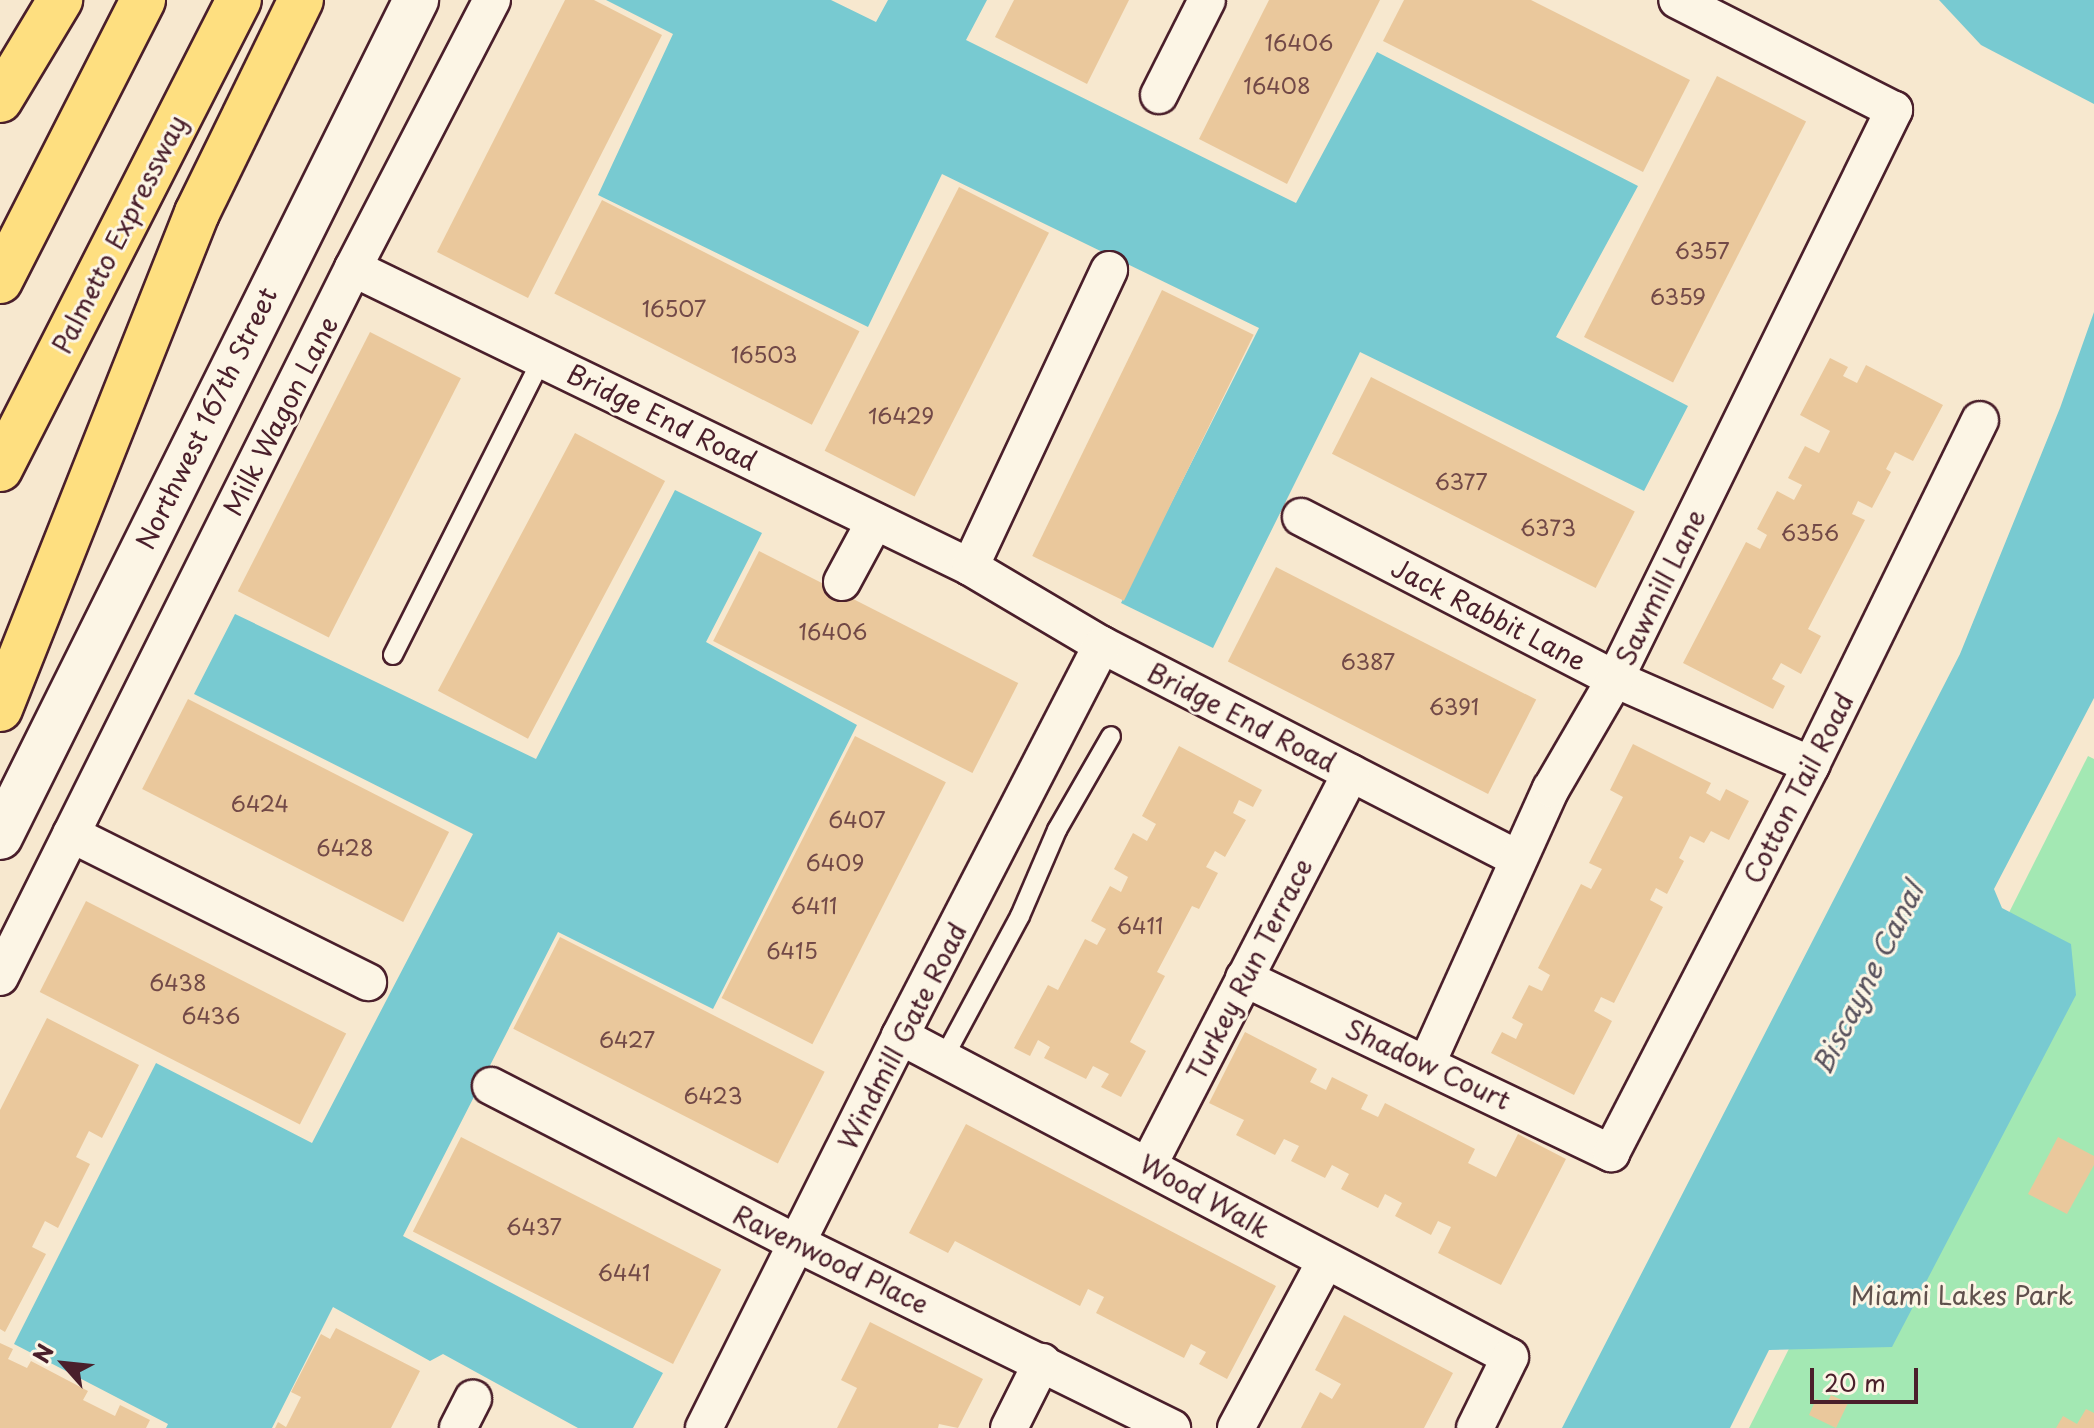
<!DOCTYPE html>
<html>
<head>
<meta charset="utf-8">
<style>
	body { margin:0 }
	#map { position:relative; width:2094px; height:1428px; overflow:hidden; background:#f7e8cf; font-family:"Playpen Sans",sans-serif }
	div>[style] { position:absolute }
	.green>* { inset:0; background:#a3e8b3 }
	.water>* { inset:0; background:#78cad1 }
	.building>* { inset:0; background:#eac89c; transform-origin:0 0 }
	.roads { filter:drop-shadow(2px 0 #4a1f2b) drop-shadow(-2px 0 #4a1f2b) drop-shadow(0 2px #4a1f2b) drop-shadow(0 -2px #4a1f2b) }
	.service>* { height:18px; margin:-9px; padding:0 9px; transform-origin:9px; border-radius:9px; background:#fcf5e5 }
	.minor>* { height:36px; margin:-18px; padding:0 18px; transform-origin:18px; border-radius:18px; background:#fcf5e5 }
	.tertiary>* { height:44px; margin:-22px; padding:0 22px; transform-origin:22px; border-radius:22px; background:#fcf5e5 }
	.motorway>* { height:44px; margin:-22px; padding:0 22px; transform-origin:22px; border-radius:22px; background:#fedf80 }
	span { translate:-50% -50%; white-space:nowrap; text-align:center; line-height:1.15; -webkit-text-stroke:6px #fcf5e5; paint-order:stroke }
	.number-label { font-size:22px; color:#724947 }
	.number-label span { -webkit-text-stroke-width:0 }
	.street-label { font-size:26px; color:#4a1f2b }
	.park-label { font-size:26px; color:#60514d }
	.water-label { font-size:28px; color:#58525d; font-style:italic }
	.north { position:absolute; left:24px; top:1324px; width:80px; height:80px; -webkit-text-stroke:6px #fcf5e5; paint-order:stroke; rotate:297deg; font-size:22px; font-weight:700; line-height:32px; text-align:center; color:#4a1f2b }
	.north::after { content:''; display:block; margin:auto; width:28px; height:36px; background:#4a1f2b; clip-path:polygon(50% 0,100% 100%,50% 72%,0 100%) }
	.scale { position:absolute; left:1810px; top:1368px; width:108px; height:36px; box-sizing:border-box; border:4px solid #4a1f2b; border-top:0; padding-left:10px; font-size:24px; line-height:28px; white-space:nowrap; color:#4a1f2b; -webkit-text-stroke:6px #fcf5e5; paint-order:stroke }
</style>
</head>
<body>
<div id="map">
	<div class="green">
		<div style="clip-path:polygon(2088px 756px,2094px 759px,2094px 1428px,1749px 1428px)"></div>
	</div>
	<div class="water">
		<div style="clip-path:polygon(606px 0,831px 0,876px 22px,888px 0,987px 0,966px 40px,1296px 203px,1377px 52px,1638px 186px,1556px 337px,1688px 406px,1644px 491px,1360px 352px,1213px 648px,1121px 603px,1259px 328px,942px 174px,868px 327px,598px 195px,673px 34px)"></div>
		<div style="clip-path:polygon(1939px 0,2094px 0,2094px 104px,1981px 45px)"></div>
		<div style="clip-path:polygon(2094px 312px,2094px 698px,1994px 889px,2002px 908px,2071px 944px,2076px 995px,1892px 1347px,1769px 1350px,1730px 1428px,1562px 1428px,1960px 654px,2060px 408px)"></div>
		<div style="clip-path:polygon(675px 490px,762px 533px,706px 642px,857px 725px,713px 1009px,558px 932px,403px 1236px,663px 1373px,633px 1428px,578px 1428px,443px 1354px,430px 1361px,333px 1307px,272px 1428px,166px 1428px,168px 1424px,14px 1344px,156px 1063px,312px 1143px,473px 834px,194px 694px,235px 614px,536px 759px)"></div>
	</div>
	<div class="building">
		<div style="clip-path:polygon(565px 0,594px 0,662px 35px,528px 298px,437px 252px)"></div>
		<div style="clip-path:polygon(1014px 0,1129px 0,1087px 84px,995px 37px)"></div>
		<div style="clip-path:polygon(1269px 0,1380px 0,1287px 184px,1199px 139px)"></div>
		<div style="clip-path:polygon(1404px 0,1531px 0,1690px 80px,1643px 172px,1383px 41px)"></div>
		<div style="left:1717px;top:76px;width:100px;height:293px;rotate:27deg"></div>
		<div style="left:959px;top:187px;width:101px;height:296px;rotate:27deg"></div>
		<div style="left:602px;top:200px;width:289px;height:105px;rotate:27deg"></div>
		<div style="left:1162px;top:290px;width:102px;height:296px;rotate:26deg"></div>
		<div style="left:370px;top:332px;width:102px;height:291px;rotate:27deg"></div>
		<div style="clip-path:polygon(1830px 358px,1848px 367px,1843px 376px,1857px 383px,1866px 365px,1943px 405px,1913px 461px,1895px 452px,1886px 469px,1891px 472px,1872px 508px,1858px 501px,1852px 514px,1865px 520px,1808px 629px,1821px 636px,1801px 674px,1781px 663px,1772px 679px,1785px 686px,1773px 709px,1683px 663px,1746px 542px,1760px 549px,1767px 535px,1757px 529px,1777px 491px,1794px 500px,1802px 485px,1788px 478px,1805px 446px,1819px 453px,1830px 431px,1800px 415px)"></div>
		<div style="left:1371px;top:377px;width:296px;height:86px;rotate:27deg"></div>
		<div style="left:575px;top:433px;width:102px;height:292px;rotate:28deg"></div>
		<div style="left:759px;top:551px;width:291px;height:101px;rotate:27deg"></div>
		<div style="left:1276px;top:567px;width:292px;height:106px;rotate:27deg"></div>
		<div style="left:188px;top:699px;width:293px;height:101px;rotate:27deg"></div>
		<div style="left:855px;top:736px;width:102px;height:294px;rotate:27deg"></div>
		<div style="clip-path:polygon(1633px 744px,1711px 783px,1706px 793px,1720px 801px,1726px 789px,1749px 801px,1729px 840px,1711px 831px,1704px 843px,1690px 836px,1679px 858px,1684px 861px,1667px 894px,1656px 888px,1650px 900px,1663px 907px,1614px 1003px,1601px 997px,1594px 1011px,1612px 1021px,1574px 1095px,1491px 1053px,1502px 1032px,1516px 1039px,1523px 1024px,1512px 1018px,1529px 985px,1542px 991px,1550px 975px,1538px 968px,1581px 884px,1591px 889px,1602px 869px,1589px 863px,1623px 797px,1610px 790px)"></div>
		<div style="clip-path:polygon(1179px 746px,1262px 790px,1253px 807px,1239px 800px,1233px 813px,1246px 820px,1225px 857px,1215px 851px,1206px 867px,1218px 873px,1199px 909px,1192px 906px,1157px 972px,1165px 976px,1130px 1042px,1146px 1051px,1121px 1097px,1101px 1087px,1109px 1074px,1093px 1066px,1086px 1079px,1044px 1058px,1050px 1047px,1038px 1040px,1030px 1056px,1014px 1048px,1048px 985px,1058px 990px,1085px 939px,1097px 945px,1106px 929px,1091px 921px,1110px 886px,1121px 892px,1128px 877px,1114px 869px,1133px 833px,1147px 841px,1156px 824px,1142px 816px)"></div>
		<div style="left:86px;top:901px;width:292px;height:102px;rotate:27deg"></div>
		<div style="left:560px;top:937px;width:297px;height:103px;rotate:27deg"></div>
		<div style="clip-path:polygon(47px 1018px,139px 1065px,102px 1138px,89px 1131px,76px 1157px,90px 1164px,58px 1228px,45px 1221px,32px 1247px,46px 1254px,5px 1332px,0 1329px,0 1110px)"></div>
		<div style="clip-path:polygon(1245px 1032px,1317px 1069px,1310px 1082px,1326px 1090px,1332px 1077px,1368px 1095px,1361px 1109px,1378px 1117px,1385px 1103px,1475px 1149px,1468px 1163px,1496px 1177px,1518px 1134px,1566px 1159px,1501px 1285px,1438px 1253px,1451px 1227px,1438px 1221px,1431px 1235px,1395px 1216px,1402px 1203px,1385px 1194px,1378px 1208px,1341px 1189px,1349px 1174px,1332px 1165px,1325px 1178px,1291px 1161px,1299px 1146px,1284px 1139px,1275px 1155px,1236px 1135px,1244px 1120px,1209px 1103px)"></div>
		<div style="clip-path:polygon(966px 1124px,1276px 1286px,1227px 1379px,1199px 1364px,1206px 1352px,1191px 1344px,1184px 1358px,1096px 1313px,1104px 1297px,1088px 1289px,1080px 1306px,955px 1241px,948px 1253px,909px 1233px)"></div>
		<div style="left:461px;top:1137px;width:292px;height:106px;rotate:27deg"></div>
		<div style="clip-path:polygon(2058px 1137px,2094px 1156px,2094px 1165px,2067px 1214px,2028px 1194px)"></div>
		<div style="clip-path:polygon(1344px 1315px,1453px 1373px,1424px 1428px,1301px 1428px,1320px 1392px,1332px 1399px,1341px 1384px,1315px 1370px)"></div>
		<div style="clip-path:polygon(870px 1322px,983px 1379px,958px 1428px,939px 1424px,938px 1428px,837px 1428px,857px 1388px,841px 1380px)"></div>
		<div style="clip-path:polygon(336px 1328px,420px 1371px,391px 1428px,275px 1428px,278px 1422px,286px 1427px,301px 1397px,291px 1392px,321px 1334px,330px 1339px)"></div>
		<div style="clip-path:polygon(0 1343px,13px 1349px,8px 1359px,27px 1368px,31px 1361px,88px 1391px,83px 1400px,115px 1416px,120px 1405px,150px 1420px,146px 1428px,0 1428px)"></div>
		<div style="clip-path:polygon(1831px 1395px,1848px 1403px,1836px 1428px,1809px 1415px,1816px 1399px,1827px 1403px)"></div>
		<div style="clip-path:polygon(2086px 1409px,2094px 1413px,2094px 1428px,2056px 1428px,2063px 1416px,2077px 1424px)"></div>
	</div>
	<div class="roads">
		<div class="service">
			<div style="left:393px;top:655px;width:331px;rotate:-63.3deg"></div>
			<div style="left:943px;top:1059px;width:162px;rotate:-61.7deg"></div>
			<div style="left:1020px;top:916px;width:94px;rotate:-66.7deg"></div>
			<div style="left:1057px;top:830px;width:108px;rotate:-60.1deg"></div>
		</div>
		<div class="minor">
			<div style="left:1159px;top:95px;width:106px;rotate:-63.2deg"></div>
			<div style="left:353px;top:268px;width:686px;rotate:25.85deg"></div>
			<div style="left:970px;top:567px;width:153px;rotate:30.6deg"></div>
			<div style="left:1102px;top:645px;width:468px;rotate:27.2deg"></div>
			<div style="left:1301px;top:517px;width:353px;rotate:27.3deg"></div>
			<div style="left:1615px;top:679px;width:214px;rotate:23.7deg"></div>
			<div style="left:970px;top:567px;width:328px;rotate:-64.9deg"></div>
			<div style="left:842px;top:582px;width:69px;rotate:-61.6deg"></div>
			<div style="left:71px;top:834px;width:332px;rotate:26.5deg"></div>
			<div style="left:0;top:977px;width:792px;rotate:-63.53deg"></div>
			<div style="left:353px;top:268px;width:302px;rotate:-62.6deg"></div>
			<div style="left:1244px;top:978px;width:407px;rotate:25.5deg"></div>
			<div style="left:1611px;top:1153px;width:437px;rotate:-62.7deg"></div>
			<div style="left:1811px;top:765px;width:384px;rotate:-63.9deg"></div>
			<div style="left:900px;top:1036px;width:689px;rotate:27.75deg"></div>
			<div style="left:1510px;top:1357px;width:79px;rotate:116.2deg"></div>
			<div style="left:1427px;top:1063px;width:301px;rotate:-65.7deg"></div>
			<div style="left:1551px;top:789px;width:127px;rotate:-59.8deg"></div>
			<div style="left:1615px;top:679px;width:634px;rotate:-63.88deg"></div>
			<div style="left:1894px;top:110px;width:243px;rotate:-153.1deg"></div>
			<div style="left:491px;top:1086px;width:345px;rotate:27.2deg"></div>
			<div style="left:798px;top:1244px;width:417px;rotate:26.2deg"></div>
			<div style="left:1149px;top:1164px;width:440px;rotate:-62.7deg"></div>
			<div style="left:458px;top:1428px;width:33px;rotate:-63deg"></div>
			<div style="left:704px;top:1428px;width:438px;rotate:-63.4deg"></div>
			<div style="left:900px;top:1036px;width:440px;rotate:-62.7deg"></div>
			<div style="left:1009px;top:1428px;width:74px;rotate:-63.4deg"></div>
			<div style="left:1236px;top:1428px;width:188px;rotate:-61.8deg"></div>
		</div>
		<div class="tertiary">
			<div style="left:0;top:837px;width:935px;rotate:-63.57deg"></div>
		</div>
		<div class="motorway">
			<div style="left:0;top:100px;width:117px;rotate:-59deg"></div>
			<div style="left:0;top:281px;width:315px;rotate:-63deg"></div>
			<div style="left:0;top:469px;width:526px;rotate:-63deg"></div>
			<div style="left:0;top:709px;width:534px;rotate:-68.34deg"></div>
			<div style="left:197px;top:213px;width:237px;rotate:-64deg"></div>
		</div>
	</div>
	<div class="number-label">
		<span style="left:1299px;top:42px">16406</span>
		<span style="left:1277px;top:85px">16408</span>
		<span style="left:1702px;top:250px">6357</span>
		<span style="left:1678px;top:296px">6359</span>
		<span style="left:674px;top:308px">16507</span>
		<span style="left:764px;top:354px">16503</span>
		<span style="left:901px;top:415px">16429</span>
		<span style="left:1461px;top:481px">6377</span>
		<span style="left:1548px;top:527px">6373</span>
		<span style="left:1810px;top:532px">6356</span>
		<span style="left:833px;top:631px">16406</span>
		<span style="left:1368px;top:661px">6387</span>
		<span style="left:1454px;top:706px">6391</span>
		<span style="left:260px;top:803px">6424</span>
		<span style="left:857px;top:819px">6407</span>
		<span style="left:345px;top:847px">6428</span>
		<span style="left:835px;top:862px">6409</span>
		<span style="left:814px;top:905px">6411</span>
		<span style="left:1140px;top:925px">6411</span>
		<span style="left:792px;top:950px">6415</span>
		<span style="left:178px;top:982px">6438</span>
		<span style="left:211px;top:1015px">6436</span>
		<span style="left:627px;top:1039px">6427</span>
		<span style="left:713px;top:1095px">6423</span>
		<span style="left:534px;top:1226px">6437</span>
		<span style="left:624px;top:1272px">6441</span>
	</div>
	<div class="street-label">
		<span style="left:119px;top:234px;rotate:-63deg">Palmetto Expressway</span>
		<span style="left:280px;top:416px;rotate:-63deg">Milk Wagon Lane</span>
		<span style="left:662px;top:417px;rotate:26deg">Bridge End Road</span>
		<span style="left:206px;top:418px;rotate:-64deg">Northwest 167th Street</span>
		<span style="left:1660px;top:587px;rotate:-64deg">Sawmill Lane</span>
		<span style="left:1489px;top:614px;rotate:27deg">Jack Rabbit Lane</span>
		<span style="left:1242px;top:717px;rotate:27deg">Bridge End Road</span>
		<span style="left:1798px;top:788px;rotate:-63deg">Cotton Tail Road</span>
		<span style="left:1249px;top:969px;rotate:-63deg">Turkey Run Terrace</span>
		<span style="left:902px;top:1036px;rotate:-63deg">Windmill Gate Road</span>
		<span style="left:1428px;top:1064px;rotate:25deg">Shadow Court</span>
		<span style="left:1205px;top:1196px;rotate:29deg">Wood Walk</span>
		<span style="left:831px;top:1259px;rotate:26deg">Ravenwood Place</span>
	</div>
	<div class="park-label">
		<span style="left:1962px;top:1295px">Miami Lakes Park</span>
	</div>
	<div class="water-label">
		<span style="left:1867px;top:978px;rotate:-63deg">Biscayne Canal</span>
	</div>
	<div class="north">N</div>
	<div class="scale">20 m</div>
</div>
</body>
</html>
